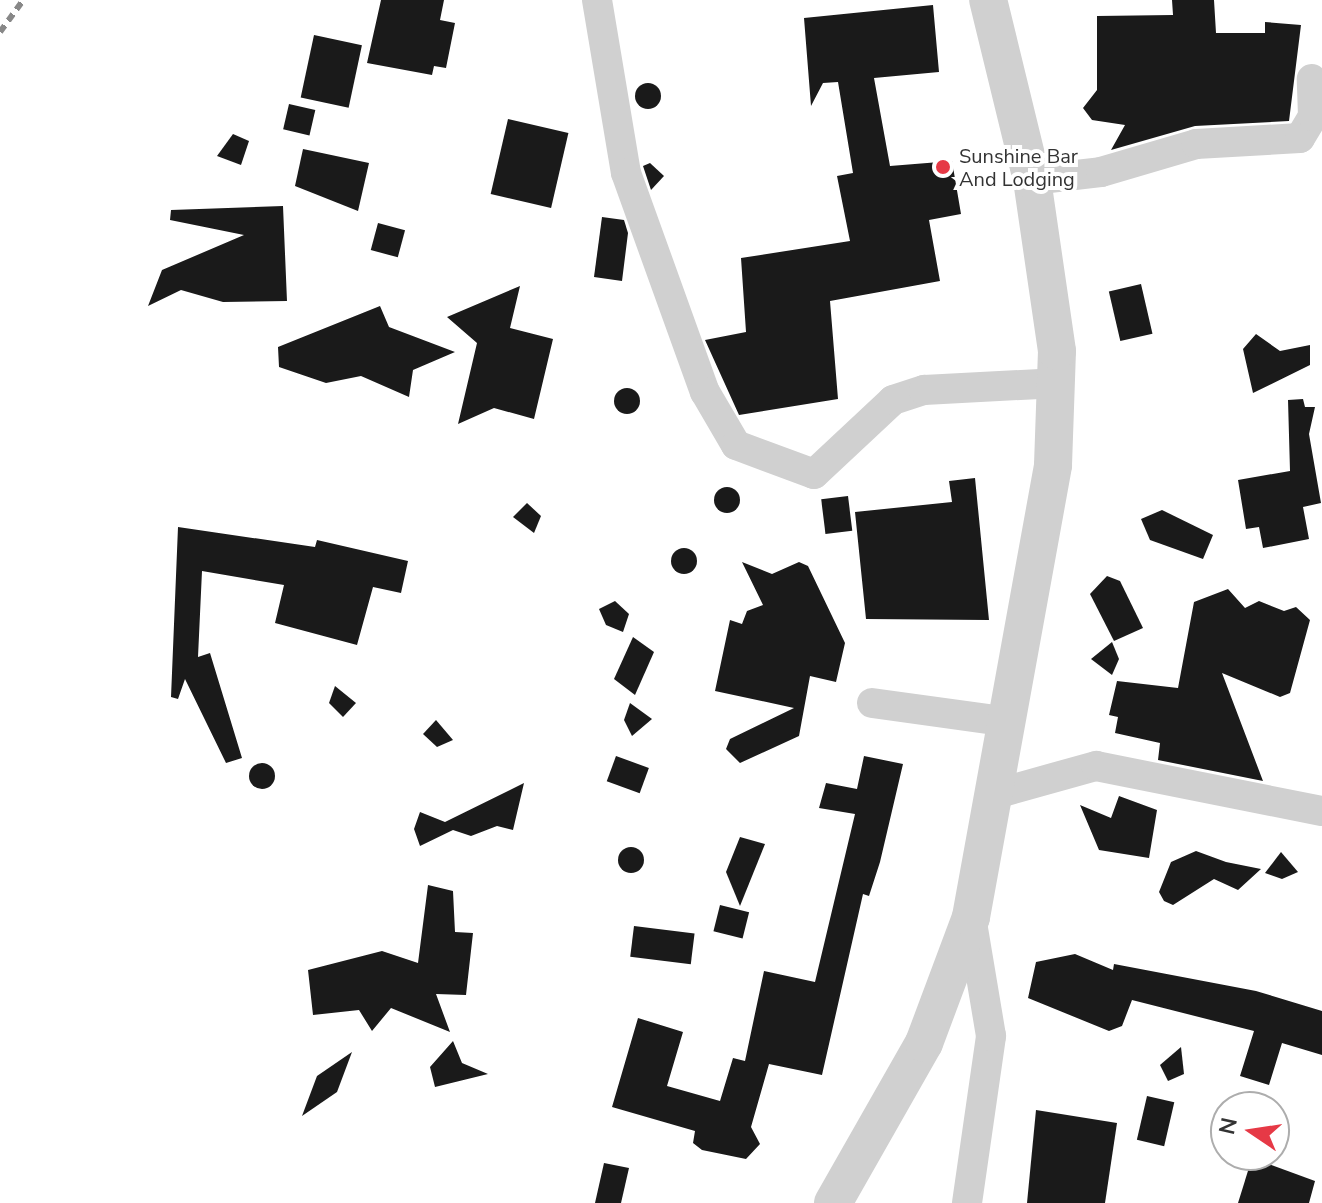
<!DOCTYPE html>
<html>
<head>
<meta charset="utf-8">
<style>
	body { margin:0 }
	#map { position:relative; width:1322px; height:1203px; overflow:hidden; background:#fff; font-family:"Nunito Sans",sans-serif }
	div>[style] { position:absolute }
	.building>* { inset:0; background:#1a1a1a; transform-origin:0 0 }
	.round { border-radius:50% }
	.minor>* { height:30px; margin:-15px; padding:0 15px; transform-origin:15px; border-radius:15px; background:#d0d0d0 }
	.tertiary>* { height:38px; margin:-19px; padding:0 19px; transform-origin:19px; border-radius:19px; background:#d0d0d0 }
	.rail>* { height:6px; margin-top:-3px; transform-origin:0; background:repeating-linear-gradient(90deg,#888 0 8px,transparent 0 14px) }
	.dots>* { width:22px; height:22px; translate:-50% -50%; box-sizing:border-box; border:4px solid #fff; border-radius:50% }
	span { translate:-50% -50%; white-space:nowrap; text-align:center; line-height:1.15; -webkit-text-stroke:8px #fff; paint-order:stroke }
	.poi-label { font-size:20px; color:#333 }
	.left { translate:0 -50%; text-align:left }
	.north { position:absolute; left:1210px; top:1091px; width:80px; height:80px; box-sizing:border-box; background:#fff; border:2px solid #adadad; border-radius:50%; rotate:283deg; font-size:22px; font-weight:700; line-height:32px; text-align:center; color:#333 }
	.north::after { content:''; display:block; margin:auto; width:28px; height:36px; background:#e63946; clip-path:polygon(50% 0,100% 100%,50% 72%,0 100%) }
</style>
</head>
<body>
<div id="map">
	<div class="building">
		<div style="clip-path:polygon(381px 0,444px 0,440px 20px,455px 23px,446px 68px,434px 66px,432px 75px,367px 63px)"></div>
		<div style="clip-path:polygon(1172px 0,1214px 0,1216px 33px,1265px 33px,1265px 22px,1301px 25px,1289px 121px,1195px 126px,1111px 150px,1125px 125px,1092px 120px,1083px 108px,1097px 90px,1097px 16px,1173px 15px)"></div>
		<div style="clip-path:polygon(933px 5px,939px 72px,874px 78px,890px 166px,952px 161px,961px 214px,929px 220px,940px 281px,830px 301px,838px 399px,739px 415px,705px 340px,746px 332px,741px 258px,850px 241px,837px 176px,853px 173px,838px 82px,823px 83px,811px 106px,804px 18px)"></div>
		<div style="left:314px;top:35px;width:49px;height:64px;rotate:12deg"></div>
		<div class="round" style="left:635px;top:83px;width:26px;height:26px"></div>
		<div style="left:289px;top:104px;width:27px;height:26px;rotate:13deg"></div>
		<div style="left:508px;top:119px;width:62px;height:77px;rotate:13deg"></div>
		<div style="clip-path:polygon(233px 134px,249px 141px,241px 165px,217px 156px)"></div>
		<div style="clip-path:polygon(303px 149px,369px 163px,358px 211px,295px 186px)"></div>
		<div style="clip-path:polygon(650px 163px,664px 176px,651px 190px,643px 166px)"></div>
		<div style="clip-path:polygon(283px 206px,287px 301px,223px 302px,181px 290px,148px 306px,162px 270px,244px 235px,170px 220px,171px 210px)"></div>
		<div style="clip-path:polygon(602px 217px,624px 220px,628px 233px,622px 281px,594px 277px)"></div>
		<div style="left:378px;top:223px;width:28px;height:28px;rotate:15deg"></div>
		<div style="left:1141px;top:284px;width:51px;height:33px;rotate:77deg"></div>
		<div style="clip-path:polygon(520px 286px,510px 328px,553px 339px,534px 419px,494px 408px,458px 424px,477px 343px,447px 317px)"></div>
		<div style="clip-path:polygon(380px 306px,389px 327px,455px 352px,413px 370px,409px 397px,361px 376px,326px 383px,279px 367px,278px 347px)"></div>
		<div style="clip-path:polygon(1256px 334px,1280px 351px,1310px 345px,1310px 365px,1253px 393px,1243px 349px)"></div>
		<div class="round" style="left:614px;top:388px;width:26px;height:26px"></div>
		<div style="clip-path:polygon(1303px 399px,1305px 407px,1315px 407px,1309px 434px,1321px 503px,1303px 507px,1309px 539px,1263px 548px,1259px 527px,1246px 529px,1238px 480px,1290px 471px,1288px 400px)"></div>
		<div style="clip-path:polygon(975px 478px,989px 620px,866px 619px,855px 512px,952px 502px,949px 481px)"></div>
		<div class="round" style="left:714px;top:487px;width:26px;height:26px"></div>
		<div style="left:848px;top:496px;width:35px;height:27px;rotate:83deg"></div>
		<div style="clip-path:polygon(527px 503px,541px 516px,534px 533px,513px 517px)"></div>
		<div style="clip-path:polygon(1162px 510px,1213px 535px,1203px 559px,1150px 540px,1141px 519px)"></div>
		<div style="clip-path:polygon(178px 527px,315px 547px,317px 540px,408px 561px,401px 593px,373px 587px,357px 645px,275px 623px,284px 585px,202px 571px,198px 657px,210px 653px,242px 758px,226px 763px,185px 679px,178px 699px,171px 697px)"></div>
		<div class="round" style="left:671px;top:548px;width:26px;height:26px"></div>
		<div style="clip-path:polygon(742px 562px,772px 574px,799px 562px,808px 566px,845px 643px,836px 682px,810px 676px,799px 736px,740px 763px,726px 749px,730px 739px,794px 708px,715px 691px,730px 620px,742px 624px,747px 611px,763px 605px)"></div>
		<div style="clip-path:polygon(1107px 576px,1120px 581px,1143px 628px,1114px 641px,1090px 594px)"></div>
		<div style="clip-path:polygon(1228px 589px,1245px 608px,1259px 601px,1284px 611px,1296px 607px,1310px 620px,1290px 693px,1280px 697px,1222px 673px,1263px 781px,1158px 760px,1160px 743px,1115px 733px,1118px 717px,1109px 715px,1117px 681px,1178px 688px,1194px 602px)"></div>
		<div style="clip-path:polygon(615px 601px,629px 614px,623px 632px,606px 625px,599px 609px)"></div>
		<div style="clip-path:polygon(633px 637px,654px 652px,635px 695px,614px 679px)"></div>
		<div style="clip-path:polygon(1112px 642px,1119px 659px,1112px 675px,1091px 659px)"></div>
		<div style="clip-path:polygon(335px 686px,356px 703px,343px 717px,329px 703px)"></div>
		<div style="clip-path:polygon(630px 703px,652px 719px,632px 736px,624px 720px)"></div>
		<div style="clip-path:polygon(436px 720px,453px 740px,437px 747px,423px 734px)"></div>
		<div style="left:616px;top:756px;width:35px;height:27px;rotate:20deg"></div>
		<div style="clip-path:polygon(864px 756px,903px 764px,880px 862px,869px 896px,863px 894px,822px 1075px,769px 1064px,751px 1127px,760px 1144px,746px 1159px,702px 1150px,693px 1143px,695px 1131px,612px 1107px,638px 1018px,683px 1032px,667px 1086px,720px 1101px,733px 1058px,745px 1061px,764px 971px,815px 982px,855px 814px,819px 808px,826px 783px,857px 789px)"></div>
		<div class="round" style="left:249px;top:763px;width:26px;height:26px"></div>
		<div style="clip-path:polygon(524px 783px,513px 830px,497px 826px,471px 836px,453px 830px,420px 846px,414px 829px,420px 812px,445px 822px)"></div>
		<div style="clip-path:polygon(1119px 796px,1157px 810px,1149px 858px,1099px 850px,1080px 805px,1111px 818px)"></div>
		<div style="clip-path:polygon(740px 837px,765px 844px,740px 906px,726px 872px)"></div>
		<div class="round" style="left:618px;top:847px;width:26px;height:26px"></div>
		<div style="clip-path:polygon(1196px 851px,1226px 862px,1261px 869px,1238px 890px,1214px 879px,1173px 905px,1164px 901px,1159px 892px,1171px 862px)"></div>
		<div style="clip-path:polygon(1281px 852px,1298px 872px,1282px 879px,1265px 873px)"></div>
		<div style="clip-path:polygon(428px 885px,453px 891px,455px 932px,473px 933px,466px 995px,436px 994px,450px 1032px,391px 1008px,372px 1031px,359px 1010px,313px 1015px,308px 970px,382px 951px,418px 963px)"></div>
		<div style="left:720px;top:905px;width:30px;height:27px;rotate:14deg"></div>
		<div style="left:634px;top:926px;width:61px;height:31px;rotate:7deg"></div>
		<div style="clip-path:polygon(1075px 954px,1113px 970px,1114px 964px,1256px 991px,1322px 1011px,1322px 1055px,1282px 1043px,1269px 1085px,1240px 1076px,1254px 1031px,1132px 1000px,1122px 1026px,1109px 1031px,1028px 998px,1036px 962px)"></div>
		<div style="clip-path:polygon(453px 1041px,462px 1063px,488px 1074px,435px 1087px,430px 1067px)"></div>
		<div style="clip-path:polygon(1181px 1047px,1184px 1074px,1168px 1081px,1160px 1065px)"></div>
		<div style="clip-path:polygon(352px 1052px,337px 1092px,302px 1116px,317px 1076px)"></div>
		<div style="left:1147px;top:1096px;width:28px;height:45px;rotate:13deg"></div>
		<div style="clip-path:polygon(1036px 1110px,1117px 1123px,1105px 1203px,1027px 1203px)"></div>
		<div style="clip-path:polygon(1252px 1158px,1315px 1181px,1309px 1203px,1238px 1203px)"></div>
		<div style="clip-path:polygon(604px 1163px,629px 1168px,621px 1203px,595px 1203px)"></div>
	</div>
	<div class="minor">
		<div style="left:597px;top:0;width:175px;rotate:80.5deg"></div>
		<div style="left:626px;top:173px;width:233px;rotate:70.2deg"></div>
		<div style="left:705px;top:392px;width:61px;rotate:59.7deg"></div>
		<div style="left:736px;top:445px;width:83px;rotate:20.4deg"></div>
		<div style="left:814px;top:474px;width:108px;rotate:-43.1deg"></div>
		<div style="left:893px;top:400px;width:33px;rotate:-18deg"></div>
		<div style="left:924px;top:390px;width:135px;rotate:-3deg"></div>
		<div style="left:1032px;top:180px;width:69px;rotate:-6.6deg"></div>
		<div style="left:1101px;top:172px;width:99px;rotate:-16.4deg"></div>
		<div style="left:1196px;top:144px;width:104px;rotate:-3.3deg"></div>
		<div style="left:1300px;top:138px;width:26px;rotate:-59deg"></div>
		<div style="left:1313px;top:116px;width:37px;rotate:-92deg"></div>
		<div style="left:872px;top:703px;width:138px;rotate:7.9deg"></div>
		<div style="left:999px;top:793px;width:101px;rotate:-15.6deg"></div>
		<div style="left:1096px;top:766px;width:230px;rotate:11.3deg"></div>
		<div style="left:967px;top:1203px;width:169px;rotate:-81.8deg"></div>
		<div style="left:991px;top:1036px;width:121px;rotate:-99.5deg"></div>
	</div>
	<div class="tertiary">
		<div style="left:833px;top:1203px;width:184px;rotate:-60.4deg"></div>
		<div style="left:924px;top:1043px;width:134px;rotate:-69.5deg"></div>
		<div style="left:971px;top:917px;width:459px;rotate:-79.7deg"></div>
		<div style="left:1053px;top:465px;width:114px;rotate:-88deg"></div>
		<div style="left:1057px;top:351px;width:173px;rotate:-98.3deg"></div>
		<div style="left:1032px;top:180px;width:185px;rotate:-103.7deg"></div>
	</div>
	<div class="rail">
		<div style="left:0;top:32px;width:39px;rotate:-54deg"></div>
	</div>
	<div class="dots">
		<div style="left:943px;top:167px;background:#e63946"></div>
	</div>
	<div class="poi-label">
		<span class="left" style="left:959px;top:168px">Sunshine Bar<br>And Lodging</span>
	</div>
	<div class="north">N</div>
</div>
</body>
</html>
